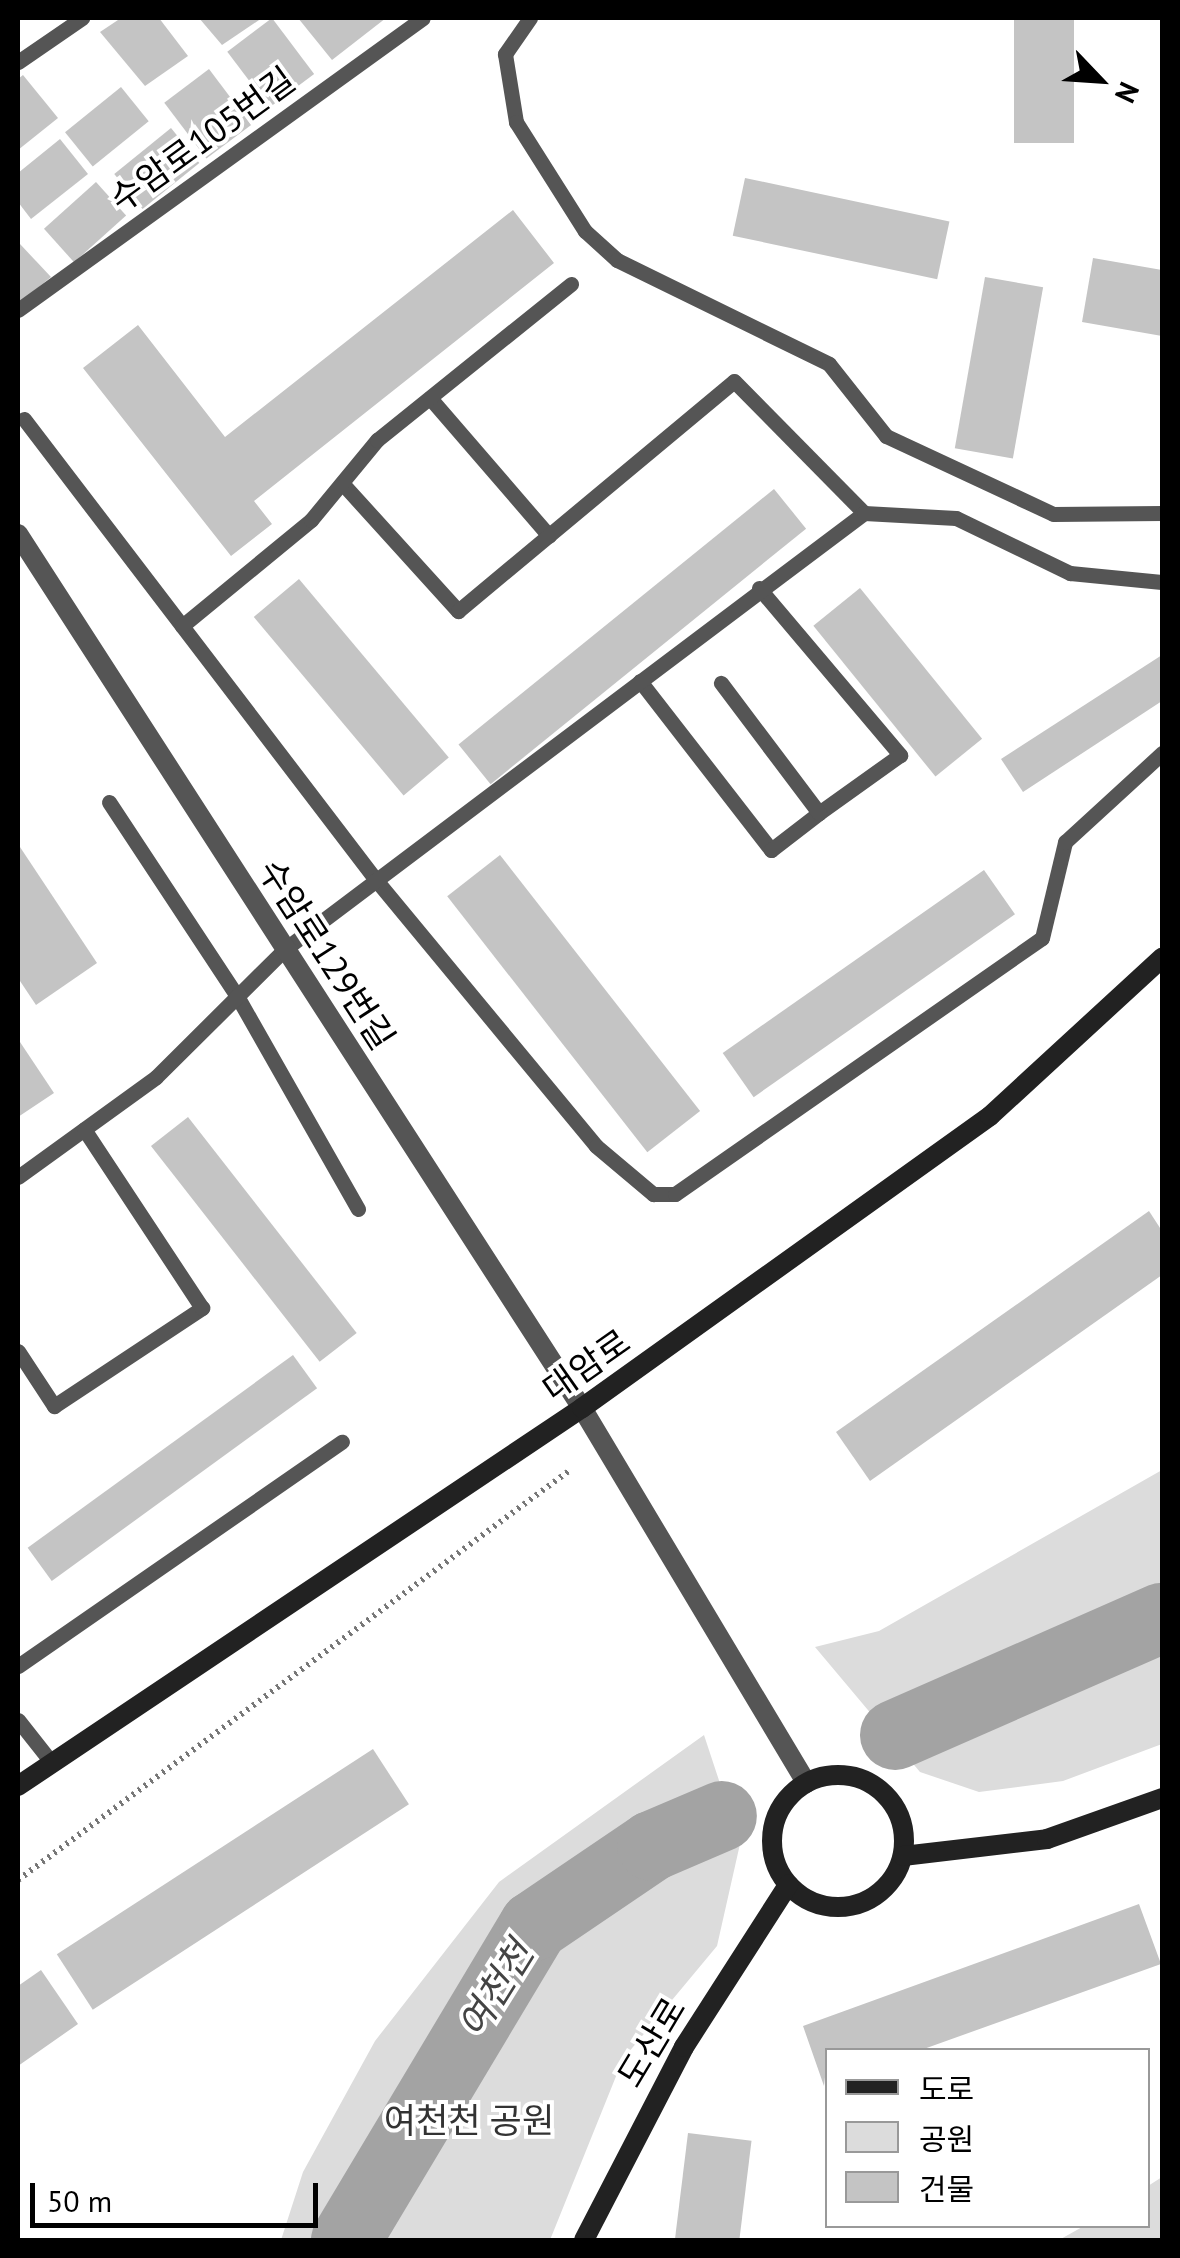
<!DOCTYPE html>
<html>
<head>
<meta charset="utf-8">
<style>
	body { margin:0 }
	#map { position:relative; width:1180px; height:2258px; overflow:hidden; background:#fff; font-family:"PT Sans","Noto Sans KR",sans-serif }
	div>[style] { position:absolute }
	.green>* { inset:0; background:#dcdcdc }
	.river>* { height:70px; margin:-35px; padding:0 35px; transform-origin:35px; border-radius:35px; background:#a3a3a3 }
	.building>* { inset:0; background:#c4c4c4; transform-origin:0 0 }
	.path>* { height:6px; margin-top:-3px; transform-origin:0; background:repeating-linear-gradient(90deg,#777 0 2.5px,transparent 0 7.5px) }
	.lane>* { height:15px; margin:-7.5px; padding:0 7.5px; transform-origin:7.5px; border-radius:7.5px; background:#555 }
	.street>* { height:20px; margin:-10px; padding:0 10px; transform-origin:10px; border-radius:10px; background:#555 }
	.secondary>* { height:20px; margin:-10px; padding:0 10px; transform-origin:10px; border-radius:10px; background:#222 }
	.secondary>.ring { margin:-10px; padding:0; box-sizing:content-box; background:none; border:20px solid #222; border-radius:50% }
	span { translate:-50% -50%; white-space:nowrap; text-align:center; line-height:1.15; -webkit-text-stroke:8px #fff; paint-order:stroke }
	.street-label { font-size:35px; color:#000 }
	.park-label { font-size:35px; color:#333 }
	.water-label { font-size:38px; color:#444; font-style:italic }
	.frame { position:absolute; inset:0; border:20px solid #000; pointer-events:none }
	.legend { position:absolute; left:825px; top:2048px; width:325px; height:180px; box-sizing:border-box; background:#fff; border:2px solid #999; margin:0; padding:12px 18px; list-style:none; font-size:30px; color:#000 }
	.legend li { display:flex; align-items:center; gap:20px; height:50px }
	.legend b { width:50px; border:2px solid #999 }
	.north { position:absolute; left:1050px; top:30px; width:100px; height:100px; -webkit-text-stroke:8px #fff; paint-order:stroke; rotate:115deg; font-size:28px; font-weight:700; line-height:40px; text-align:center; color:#000 }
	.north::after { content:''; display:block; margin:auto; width:35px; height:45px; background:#000; clip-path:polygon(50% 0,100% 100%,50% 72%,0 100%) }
	.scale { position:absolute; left:30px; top:2183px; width:288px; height:45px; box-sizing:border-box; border:5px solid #000; border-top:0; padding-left:12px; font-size:30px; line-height:35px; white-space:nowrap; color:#000; -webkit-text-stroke:8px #fff; paint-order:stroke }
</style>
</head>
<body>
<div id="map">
	<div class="green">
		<div style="clip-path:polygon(1162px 1470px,1162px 1744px,1063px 1781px,979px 1792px,920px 1772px,815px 1647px,879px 1631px)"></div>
		<div style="clip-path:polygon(704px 1735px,740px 1844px,717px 1946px,623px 2059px,550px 2240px,281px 2240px,303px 2172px,375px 2041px,499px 1882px)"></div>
		<div style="clip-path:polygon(1162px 2177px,1162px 2240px,1059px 2240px,1084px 2226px,1148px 2226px,1148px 2186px)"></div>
	</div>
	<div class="river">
		<div style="left:895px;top:1735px;width:292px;rotate:-23.7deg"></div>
		<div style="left:346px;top:2240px;width:366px;rotate:-59.1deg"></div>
		<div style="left:534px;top:1926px;width:143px;rotate:-34.1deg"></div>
		<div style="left:652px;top:1846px;width:76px;rotate:-23.2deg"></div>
	</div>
	<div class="building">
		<div style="clip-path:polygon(121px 18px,159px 18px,188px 56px,145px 86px,100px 32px)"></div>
		<div style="clip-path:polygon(199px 18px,262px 18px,222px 45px)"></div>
		<div style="left:272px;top:18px;width:70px;height:56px;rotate:53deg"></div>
		<div style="clip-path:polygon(298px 18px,386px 18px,332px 60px)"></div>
		<div style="left:1014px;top:18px;width:60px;height:125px"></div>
		<div style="left:209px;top:69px;width:70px;height:56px;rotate:53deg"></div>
		<div style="clip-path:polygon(23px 75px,58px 118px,18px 150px,18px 79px)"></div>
		<div style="left:121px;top:87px;width:44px;height:72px;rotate:51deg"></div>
		<div style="left:171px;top:128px;width:45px;height:73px;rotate:51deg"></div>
		<div style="clip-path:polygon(60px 139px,88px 174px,31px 219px,18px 202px,18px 173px)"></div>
		<div style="left:745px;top:178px;width:209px;height:59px;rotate:12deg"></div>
		<div style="left:96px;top:182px;width:45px;height:70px;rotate:48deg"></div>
		<div style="clip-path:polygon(513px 210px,554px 263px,254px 501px,272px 524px,231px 556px,83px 368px,138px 325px,225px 437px)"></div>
		<div style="clip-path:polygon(20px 244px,51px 277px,18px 304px,18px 247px)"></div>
		<div style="clip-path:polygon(1093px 258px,1162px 270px,1162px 336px,1082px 322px)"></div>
		<div style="left:985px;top:277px;width:59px;height:174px;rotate:10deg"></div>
		<div style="left:774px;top:489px;width:51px;height:406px;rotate:51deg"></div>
		<div style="left:299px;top:579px;width:233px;height:59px;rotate:50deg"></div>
		<div style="left:860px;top:588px;width:194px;height:60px;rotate:51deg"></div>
		<div style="clip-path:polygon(1162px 655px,1162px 701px,1023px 792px,1001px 759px)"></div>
		<div style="clip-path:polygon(18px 844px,97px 963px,36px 1005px,18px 978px)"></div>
		<div style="left:500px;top:855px;width:325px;height:67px;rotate:52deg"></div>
		<div style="left:984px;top:870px;width:54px;height:319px;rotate:55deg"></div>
		<div style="clip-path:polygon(18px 1039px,54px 1093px,18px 1117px)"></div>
		<div style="left:188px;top:1117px;width:274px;height:47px;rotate:52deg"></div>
		<div style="clip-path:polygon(1149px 1211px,1162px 1231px,1162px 1275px,870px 1481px,836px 1432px)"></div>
		<div style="left:293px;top:1355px;width:41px;height:328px;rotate:54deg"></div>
		<div style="left:373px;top:1749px;width:66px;height:377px;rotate:57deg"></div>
		<div style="clip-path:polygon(1139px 1904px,1161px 1964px,921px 2050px,828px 2050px,824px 2086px,803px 2026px)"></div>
		<div style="clip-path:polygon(41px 1970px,78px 2024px,18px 2066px,18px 1986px)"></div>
		<div style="left:688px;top:2133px;width:64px;height:108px;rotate:7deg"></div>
	</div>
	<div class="path">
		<div style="left:18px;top:1880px;width:688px;rotate:-36.6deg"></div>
	</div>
	<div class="lane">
		<div style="left:530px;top:18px;width:44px;rotate:124.8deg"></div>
		<div style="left:505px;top:54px;width:69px;rotate:80.8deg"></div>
		<div style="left:516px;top:122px;width:129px;rotate:57.7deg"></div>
		<div style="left:585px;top:231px;width:43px;rotate:42.2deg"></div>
		<div style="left:617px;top:260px;width:236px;rotate:26.1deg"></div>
		<div style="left:829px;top:364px;width:92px;rotate:51.6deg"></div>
		<div style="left:886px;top:436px;width:184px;rotate:25deg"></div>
		<div style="left:1053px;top:514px;width:109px;rotate:-0.5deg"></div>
		<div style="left:18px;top:62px;width:78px;rotate:-34.5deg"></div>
		<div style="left:18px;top:310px;width:499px;rotate:-35.8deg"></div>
		<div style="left:430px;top:398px;width:182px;rotate:49.2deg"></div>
		<div style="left:24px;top:419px;width:580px;rotate:52.64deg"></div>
		<div style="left:376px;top:880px;width:345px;rotate:50.4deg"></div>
		<div style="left:596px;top:1146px;width:75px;rotate:40.1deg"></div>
		<div style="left:653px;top:1194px;width:22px"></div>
		<div style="left:675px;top:1194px;width:447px;rotate:-34.9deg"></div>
		<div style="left:1042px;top:938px;width:99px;rotate:-76.5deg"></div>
		<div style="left:1065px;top:842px;width:132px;rotate:-42.5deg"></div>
		<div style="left:342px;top:483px;width:173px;rotate:47.8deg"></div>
		<div style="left:458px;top:611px;width:359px;rotate:-39.8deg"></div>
		<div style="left:734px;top:381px;width:185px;rotate:45.4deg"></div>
		<div style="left:759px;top:588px;width:219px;rotate:49.8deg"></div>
		<div style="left:900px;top:755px;width:100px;rotate:144.4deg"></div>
		<div style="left:182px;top:626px;width:167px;rotate:-39.4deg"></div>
		<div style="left:311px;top:520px;width:104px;rotate:-50.5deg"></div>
		<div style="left:377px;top:440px;width:249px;rotate:-38.8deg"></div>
		<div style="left:640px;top:681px;width:214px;rotate:52.2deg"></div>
		<div style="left:771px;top:850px;width:61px;rotate:-37.6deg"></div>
		<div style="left:819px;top:813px;width:163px;rotate:-127deg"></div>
		<div style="left:109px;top:802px;width:232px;rotate:56.6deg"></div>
		<div style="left:237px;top:996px;width:245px;rotate:60.4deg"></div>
		<div style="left:18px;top:1177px;width:170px;rotate:-35.9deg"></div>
		<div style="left:156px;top:1077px;width:182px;rotate:-44.8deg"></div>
		<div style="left:285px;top:949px;width:725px;rotate:-36.98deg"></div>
		<div style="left:864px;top:513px;width:92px;rotate:3.1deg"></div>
		<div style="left:956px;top:518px;width:127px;rotate:25.8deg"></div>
		<div style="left:1070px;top:573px;width:92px;rotate:5.6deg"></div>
		<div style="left:18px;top:1351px;width:66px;rotate:56.8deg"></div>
		<div style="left:54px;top:1406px;width:178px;rotate:-33.5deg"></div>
		<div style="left:202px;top:1308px;width:214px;rotate:-123.4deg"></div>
		<div style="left:18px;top:1666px;width:394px;rotate:-34.7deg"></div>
		<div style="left:18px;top:1720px;width:55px;rotate:51.7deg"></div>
	</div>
	<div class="street">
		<div style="left:18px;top:534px;width:1040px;rotate:57.17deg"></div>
		<div style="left:582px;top:1408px;width:437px;rotate:59.1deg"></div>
	</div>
	<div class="secondary">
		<div class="ring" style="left:772px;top:1775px;width:112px;height:112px"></div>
		<div style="left:18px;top:1786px;width:679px;rotate:-33.83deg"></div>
		<div style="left:582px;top:1408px;width:502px;rotate:-35.59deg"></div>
		<div style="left:990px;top:1116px;width:234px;rotate:-42.6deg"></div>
		<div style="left:903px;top:1856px;width:145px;rotate:-6.7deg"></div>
		<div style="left:1047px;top:1839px;width:122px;rotate:-19.6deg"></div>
		<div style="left:584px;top:2240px;width:217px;rotate:-62.6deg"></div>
		<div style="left:684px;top:2047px;width:193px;rotate:-57.3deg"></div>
	</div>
	<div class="street-label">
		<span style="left:202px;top:139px;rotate:-36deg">수암로105번길</span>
		<span style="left:327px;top:954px;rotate:57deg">수암로129번길</span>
		<span style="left:586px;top:1365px;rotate:-35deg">대암로</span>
		<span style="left:651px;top:2042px;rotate:-59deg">도산로</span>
	</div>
	<div class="park-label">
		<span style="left:469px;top:2120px">여천천 공원</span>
	</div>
	<div class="water-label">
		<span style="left:495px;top:1989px;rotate:-58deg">여천천</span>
	</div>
	<div class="frame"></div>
	<ul class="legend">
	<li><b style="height:12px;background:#222"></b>도로</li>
	<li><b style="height:28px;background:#dcdcdc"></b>공원</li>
	<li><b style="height:28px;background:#c4c4c4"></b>건물</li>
	</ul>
	<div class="north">N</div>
	<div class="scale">50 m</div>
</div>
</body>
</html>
